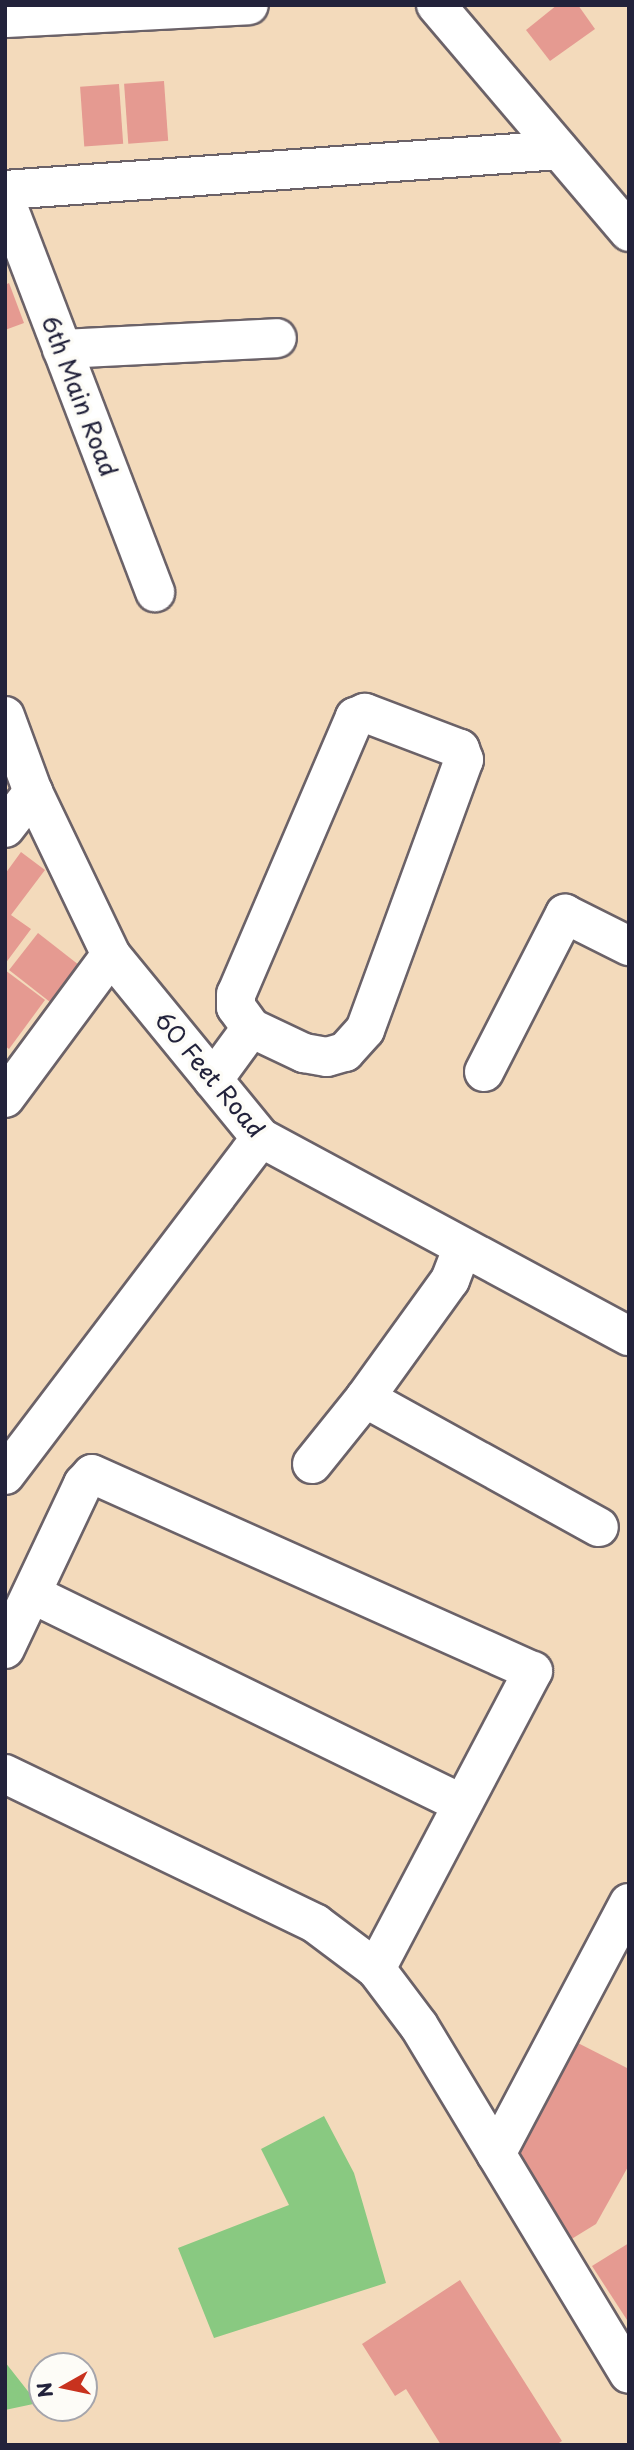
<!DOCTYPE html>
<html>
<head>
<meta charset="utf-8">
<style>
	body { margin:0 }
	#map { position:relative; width:634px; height:2450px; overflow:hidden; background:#f3dabb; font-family:"Playpen Sans",sans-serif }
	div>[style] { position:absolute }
	.green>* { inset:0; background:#89c981 }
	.building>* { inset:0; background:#e59a91; transform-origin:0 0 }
	.roads { filter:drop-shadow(2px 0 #6b6268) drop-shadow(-2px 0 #6b6268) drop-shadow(0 2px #6b6268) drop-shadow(0 -2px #6b6268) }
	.minor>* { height:38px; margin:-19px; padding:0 19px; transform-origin:19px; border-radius:19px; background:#fff }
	span { translate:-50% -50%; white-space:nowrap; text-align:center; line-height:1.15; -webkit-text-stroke:7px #fdfcf7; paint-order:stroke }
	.street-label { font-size:24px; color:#22223b }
	.frame { position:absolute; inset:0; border:7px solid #22223b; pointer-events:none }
	.north { position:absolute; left:28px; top:2352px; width:70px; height:70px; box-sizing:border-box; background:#fdfcf7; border:2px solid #a5a5ac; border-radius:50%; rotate:261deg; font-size:19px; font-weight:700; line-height:28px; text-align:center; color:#22223b }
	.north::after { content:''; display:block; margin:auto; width:24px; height:32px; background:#c8321e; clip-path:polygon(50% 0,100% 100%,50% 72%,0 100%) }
</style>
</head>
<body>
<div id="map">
	<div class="green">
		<div style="clip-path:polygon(324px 2116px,354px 2173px,386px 2283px,214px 2338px,178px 2248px,289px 2205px,261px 2149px)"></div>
		<div style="clip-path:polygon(5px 2362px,27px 2390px,38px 2403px,5px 2410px)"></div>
	</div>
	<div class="building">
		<div style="clip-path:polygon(557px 5px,578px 5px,595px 29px,550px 61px,526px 30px)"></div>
		<div style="left:164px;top:81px;width:60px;height:40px;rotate:86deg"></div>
		<div style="left:119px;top:84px;width:60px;height:39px;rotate:86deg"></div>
		<div style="clip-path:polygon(9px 283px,24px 323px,5px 330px,5px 285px)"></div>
		<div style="clip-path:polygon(21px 852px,45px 870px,11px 915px,31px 929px,5px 964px,5px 874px)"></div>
		<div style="left:38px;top:933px;width:54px;height:47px;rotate:38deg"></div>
		<div style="clip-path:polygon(5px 970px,45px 1000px,9px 1049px,5px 1046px)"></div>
		<div style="clip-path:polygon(572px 2040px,629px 2069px,629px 2165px,596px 2224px,565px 2243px,512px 2164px)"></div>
		<div style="clip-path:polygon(629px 2243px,629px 2323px,592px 2266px)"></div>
		<div style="clip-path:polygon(460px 2280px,562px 2441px,556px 2445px,441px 2445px,406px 2389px,395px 2396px,362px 2344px)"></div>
	</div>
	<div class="roads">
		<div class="minor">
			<div style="left:436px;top:5px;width:298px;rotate:49.6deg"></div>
			<div style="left:5px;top:18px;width:244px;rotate:-3deg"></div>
			<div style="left:5px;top:190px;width:555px;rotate:-4.13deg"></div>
			<div style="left:5px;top:199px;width:421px;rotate:69.1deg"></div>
			<div style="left:62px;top:349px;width:215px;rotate:-2.9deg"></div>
			<div style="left:5px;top:716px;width:81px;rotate:69.8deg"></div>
			<div style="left:33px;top:792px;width:181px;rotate:64.4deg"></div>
			<div style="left:111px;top:955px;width:237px;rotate:50.7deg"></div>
			<div style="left:261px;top:1138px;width:418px;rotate:28.3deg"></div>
			<div style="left:5px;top:828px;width:46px;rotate:-52.1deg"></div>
			<div style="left:484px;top:1072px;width:178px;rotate:-62.9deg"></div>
			<div style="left:565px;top:914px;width:72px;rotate:26.6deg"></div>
			<div style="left:213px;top:1080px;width:64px;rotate:-53.8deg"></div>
			<div style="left:251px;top:1028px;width:59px;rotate:25.3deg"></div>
			<div style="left:304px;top:1053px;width:23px;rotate:10deg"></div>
			<div style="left:327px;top:1057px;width:19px;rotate:-16deg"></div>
			<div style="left:345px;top:1052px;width:30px;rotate:-48deg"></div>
			<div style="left:365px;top:1030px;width:288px;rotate:-69.9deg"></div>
			<div style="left:464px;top:760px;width:12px;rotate:-110deg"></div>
			<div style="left:460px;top:749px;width:102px;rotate:-159.2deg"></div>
			<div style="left:365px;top:713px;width:11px;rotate:158deg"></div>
			<div style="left:355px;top:717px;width:301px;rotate:113.2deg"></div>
			<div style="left:236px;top:994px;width:13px;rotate:90deg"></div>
			<div style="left:236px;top:1007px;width:26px;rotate:54deg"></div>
			<div style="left:5px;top:1098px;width:178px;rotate:-53.5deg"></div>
			<div style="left:462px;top:1249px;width:33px;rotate:111deg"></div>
			<div style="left:450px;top:1280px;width:145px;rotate:125.8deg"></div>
			<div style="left:365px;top:1398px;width:267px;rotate:28.9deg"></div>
			<div style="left:312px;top:1464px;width:85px;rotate:-51.2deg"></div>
			<div style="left:5px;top:1475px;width:423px;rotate:-52.8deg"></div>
			<div style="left:32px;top:1594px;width:479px;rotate:26deg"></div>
			<div style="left:5px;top:1649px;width:183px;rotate:-64.7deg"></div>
			<div style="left:83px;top:1484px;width:13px;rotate:-48deg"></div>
			<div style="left:92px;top:1474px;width:483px;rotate:24.1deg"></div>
			<div style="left:533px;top:1671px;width:337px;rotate:117.8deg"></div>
			<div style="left:5px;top:1774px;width:345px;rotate:25.7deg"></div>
			<div style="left:316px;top:1924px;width:75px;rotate:36.9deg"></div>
			<div style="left:376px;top:1969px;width:71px;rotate:53deg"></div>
			<div style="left:419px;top:2026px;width:406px;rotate:58.9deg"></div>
			<div style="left:496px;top:2154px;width:284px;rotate:-62.1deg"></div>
		</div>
	</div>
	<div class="street-label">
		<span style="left:80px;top:396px;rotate:69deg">6th Main Road</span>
		<span style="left:210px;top:1074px;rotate:50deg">60 Feet Road</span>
	</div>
	<div class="frame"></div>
	<div class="north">N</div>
</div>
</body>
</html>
